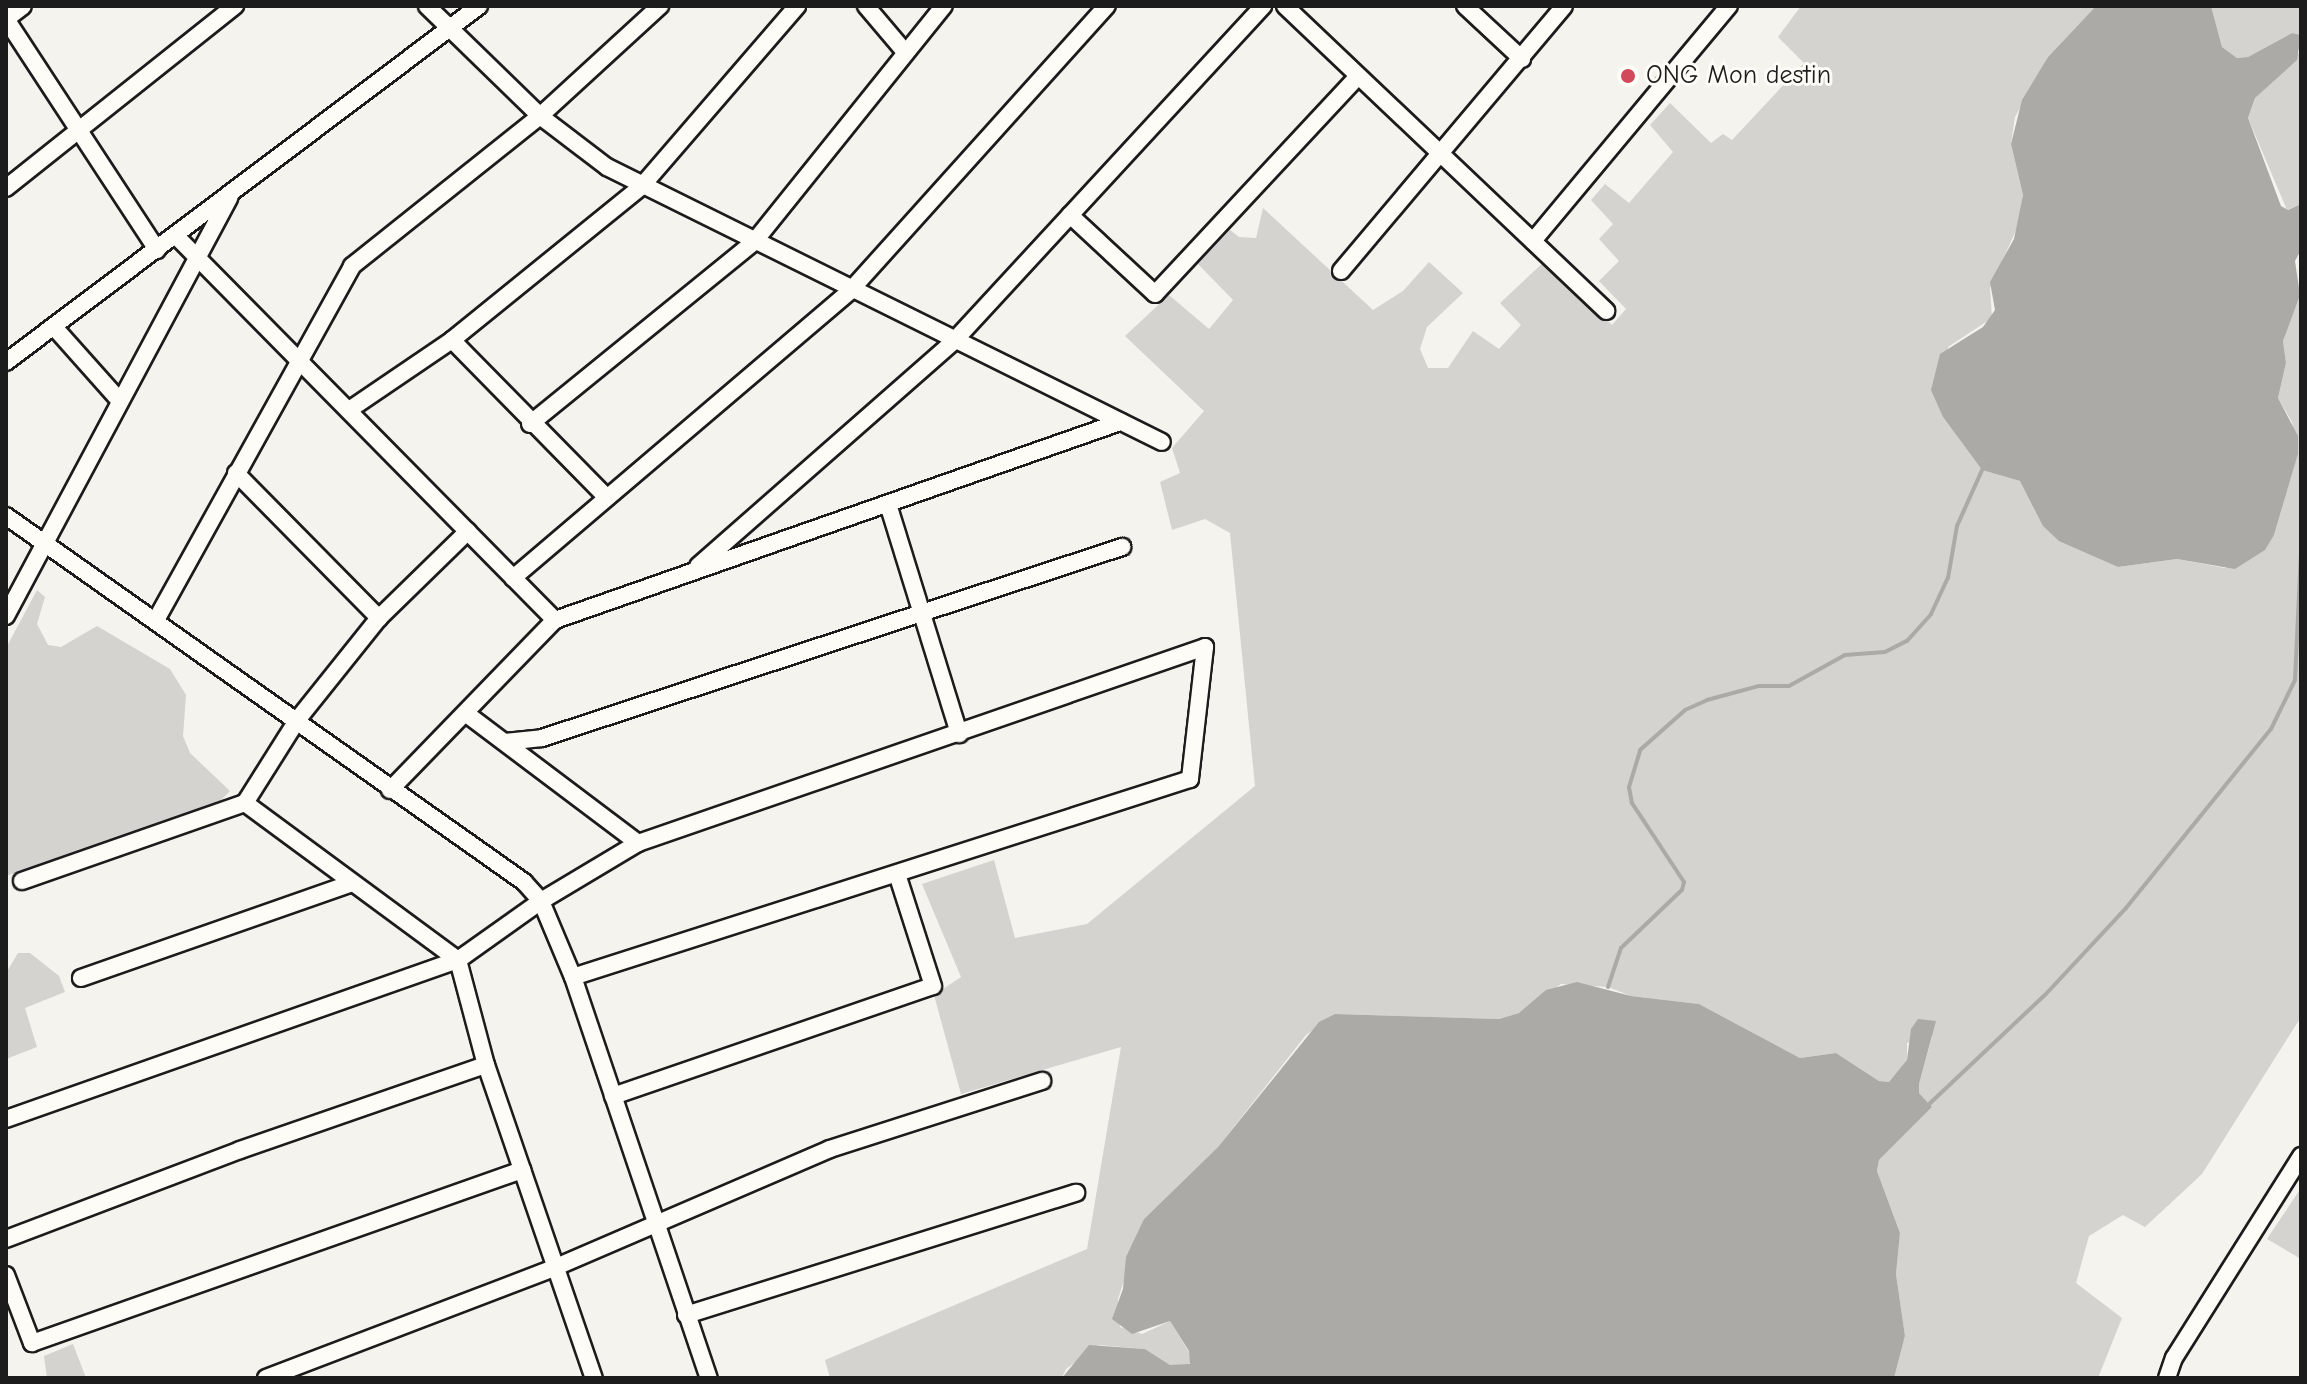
<!DOCTYPE html>
<html>
<head>
<meta charset="utf-8">
<style>
	body { margin:0 }
	#map { position:relative; width:2307px; height:1384px; overflow:hidden; background:#f4f3ee; font-family:"Comic Neue",sans-serif }
	div>[style] { position:absolute }
	.green>* { inset:0; background:#d4d3cf }
	.water>* { inset:0; background:#abaaa6 }
	.stream>* { height:4px; margin:-2px; padding:0 2px; transform-origin:2px; border-radius:2px; background:#abaaa6 }
	.roads { filter:drop-shadow(2px 0 #1c1c1c) drop-shadow(-2px 0 #1c1c1c) drop-shadow(0 2px #1c1c1c) drop-shadow(0 -2px #1c1c1c) }
	.minor>* { height:16px; margin:-8px; padding:0 8px; transform-origin:8px; border-radius:8px; background:#fdfcf7 }
	.dots>* { width:22px; height:22px; translate:-50% -50%; box-sizing:border-box; border:4px solid #fdfcf7; border-radius:50% }
	span { translate:-50% -50%; white-space:nowrap; text-align:center; line-height:1.15; -webkit-text-stroke:6px #fdfcf7; paint-order:stroke }
	.poi-label { font-size:26px; color:#1c1c1c }
	.left { translate:0 -50%; text-align:left }
	.frame { position:absolute; inset:0; border:8px solid #1c1c1c; pointer-events:none }
</style>
</head>
<body>
<div id="map">
	<div class="green">
		<div style="clip-path:polygon(1801px 6px,2096px 6px,2048px 57px,2015px 117px,2011px 144px,2023px 195px,2017px 228px,1990px 288px,1992px 318px,1948px 347px,1943px 417px,1982px 470px,2020px 481px,2081px 547px,2105px 561px,2118px 567px,2177px 559px,2225px 568px,2274px 535px,2298px 454px,2292px 422px,2278px 398px,2286px 363px,2283px 341px,2301px 285px,2301px 1017px,2202px 1174px,2145px 1227px,2123px 1215px,2089px 1236px,2076px 1283px,2122px 1318px,2098px 1378px,1894px 1378px,1905px 1336px,1896px 1274px,1900px 1233px,1877px 1171px,1879px 1160px,1932px 1107px,1919px 1093px,1919px 1084px,1932px 1037px,1907px 1043px,1907px 1060px,1900px 1072px,1889px 1082px,1879px 1081px,1836px 1053px,1800px 1058px,1699px 1004px,1631px 996px,1608px 987px,1561px 984px,1519px 1013px,1499px 1019px,1335px 1014px,1306px 1035px,1218px 1147px,1144px 1219px,1118px 1299px,1120px 1327px,1142px 1334px,1170px 1321px,1189px 1352px,1192px 1361px,1186px 1367px,1170px 1365px,1145px 1349px,1099px 1345px,1066px 1369px,1062px 1378px,830px 1378px,825px 1360px,1087px 1249px,1121px 1047px,961px 1094px,934px 995px,961px 977px,922px 884px,994px 860px,1015px 938px,1087px 924px,1255px 786px,1230px 533px,1205px 519px,1172px 530px,1160px 482px,1180px 473px,1172px 448px,1204px 411px,1125px 336px,1169px 295px,1209px 329px,1233px 300px,1198px 264px,1230px 230px,1239px 237px,1256px 238px,1263px 208px,1373px 310px,1403px 291px,1429px 262px,1463px 293px,1427px 327px,1420px 349px,1428px 368px,1448px 368px,1473px 331px,1499px 349px,1521px 325px,1500px 303px,1545px 261px,1612px 325px,1626px 309px,1599px 281px,1619px 261px,1599px 239px,1613px 224px,1591px 200px,1605px 184px,1629px 203px,1673px 152px,1650px 125px,1670px 103px,1711px 143px,1723px 134px,1732px 140px,1804px 63px,1778px 37px)"></div>
		<div style="clip-path:polygon(2211px 6px,2301px 6px,2301px 35px,2292px 33px,2248px 57px,2237px 58px,2222px 47px)"></div>
		<div style="clip-path:polygon(2301px 51px,2301px 204px,2287px 210px,2248px 118px,2255px 98px)"></div>
		<div style="clip-path:polygon(37px 590px,45px 597px,37px 624px,48px 645px,61px 647px,97px 626px,170px 669px,186px 695px,183px 736px,190px 753px,230px 791px,218px 803px,6px 876px,6px 648px)"></div>
		<div style="clip-path:polygon(18px 953px,30px 953px,59px 976px,65px 992px,25px 1008px,37px 1047px,6px 1059px,6px 973px)"></div>
		<div style="clip-path:polygon(2299px 1191px,2301px 1192px,2301px 1259px,2267px 1239px)"></div>
		<div style="clip-path:polygon(73px 1344px,86px 1378px,47px 1378px,44px 1356px)"></div>
	</div>
	<div class="water">
		<div style="clip-path:polygon(2096px 6px,2211px 6px,2222px 47px,2237px 58px,2248px 57px,2292px 33px,2301px 35px,2297px 60px,2255px 98px,2248px 118px,2281px 206px,2288px 210px,2301px 204px,2301px 250px,2295px 261px,2300px 295px,2283px 341px,2286px 363px,2278px 398px,2298px 436px,2298px 454px,2274px 535px,2265px 550px,2235px 569px,2177px 559px,2118px 567px,2059px 541px,2043px 526px,2020px 481px,1982px 470px,1943px 417px,1931px 390px,1940px 354px,1983px 327px,1995px 310px,1990px 282px,2014px 239px,2023px 195px,2011px 144px,2022px 100px,2048px 57px)"></div>
		<div style="clip-path:polygon(1577px 982px,1631px 996px,1699px 1004px,1800px 1058px,1836px 1053px,1879px 1081px,1889px 1082px,1907px 1060px,1911px 1029px,1918px 1019px,1936px 1021px,1919px 1084px,1919px 1093px,1932px 1107px,1879px 1160px,1877px 1171px,1900px 1233px,1896px 1274px,1905px 1336px,1894px 1378px,1062px 1378px,1089px 1345px,1145px 1349px,1170px 1365px,1190px 1364px,1189px 1351px,1170px 1321px,1132px 1334px,1112px 1319px,1123px 1289px,1126px 1257px,1144px 1219px,1218px 1147px,1319px 1022px,1335px 1014px,1499px 1019px,1519px 1013px,1546px 990px)"></div>
	</div>
	<div class="stream">
		<div style="left:1608px;top:987px;width:41px;rotate:-71.6deg"></div>
		<div style="left:1621px;top:948px;width:84px;rotate:-43.6deg"></div>
		<div style="left:1682px;top:890px;width:8px;rotate:-76deg"></div>
		<div style="left:1684px;top:882px;width:95px;rotate:-123.4deg"></div>
		<div style="left:1632px;top:803px;width:16px;rotate:-101deg"></div>
		<div style="left:1629px;top:787px;width:39px;rotate:-73deg"></div>
		<div style="left:1640px;top:750px;width:60px;rotate:-41.6deg"></div>
		<div style="left:1685px;top:710px;width:24px;rotate:-24deg"></div>
		<div style="left:1707px;top:700px;width:54px;rotate:-15.1deg"></div>
		<div style="left:1759px;top:686px;width:30px"></div>
		<div style="left:1789px;top:686px;width:64px;rotate:-29deg"></div>
		<div style="left:1845px;top:655px;width:40px;rotate:-4.3deg"></div>
		<div style="left:1885px;top:652px;width:25px;rotate:-27deg"></div>
		<div style="left:1907px;top:641px;width:36px;rotate:-48deg"></div>
		<div style="left:1931px;top:614px;width:40px;rotate:-65deg"></div>
		<div style="left:1948px;top:578px;width:53px;rotate:-80.2deg"></div>
		<div style="left:1957px;top:526px;width:61px;rotate:-65.9deg"></div>
		<div style="left:1926px;top:1107px;width:163px;rotate:-43.3deg"></div>
		<div style="left:2045px;top:995px;width:119px;rotate:-47deg"></div>
		<div style="left:2126px;top:908px;width:230px;rotate:-51deg"></div>
		<div style="left:2271px;top:729px;width:55px;rotate:-63.9deg"></div>
		<div style="left:2295px;top:680px;width:129px;rotate:-87.3deg"></div>
	</div>
	<div class="roads">
		<div class="minor">
			<div style="left:427px;top:6px;width:158px;rotate:44.2deg"></div>
			<div style="left:540px;top:116px;width:84px;rotate:37.3deg"></div>
			<div style="left:607px;top:167px;width:619px;rotate:26.36deg"></div>
			<div style="left:866px;top:6px;width:60px;rotate:49.7deg"></div>
			<div style="left:1285px;top:6px;width:443px;rotate:43.5deg"></div>
			<div style="left:1465px;top:6px;width:78px;rotate:42.9deg"></div>
			<div style="left:6px;top:19px;width:276px;rotate:56.8deg"></div>
			<div style="left:6px;top:19px;width:21px;rotate:-37deg"></div>
			<div style="left:6px;top:188px;width:293px;rotate:-38.5deg"></div>
			<div style="left:1070px;top:215px;width:116px;rotate:42.9deg"></div>
			<div style="left:1155px;top:294px;width:298px;rotate:-47deg"></div>
			<div style="left:176px;top:236px;width:540px;rotate:45.38deg"></div>
			<div style="left:1533px;top:241px;width:306px;rotate:-50.2deg"></div>
			<div style="left:1341px;top:271px;width:346px;rotate:-49.9deg"></div>
			<div style="left:54px;top:327px;width:99px;rotate:48.3deg"></div>
			<div style="left:452px;top:340px;width:221px;rotate:45.5deg"></div>
			<div style="left:6px;top:362px;width:592px;rotate:-36.97deg"></div>
			<div style="left:349px;top:410px;width:125px;rotate:-34.2deg"></div>
			<div style="left:452px;top:340px;width:243px;rotate:-39deg"></div>
			<div style="left:641px;top:187px;width:239px;rotate:-49.2deg"></div>
			<div style="left:530px;top:424px;width:289px;rotate:-39.1deg"></div>
			<div style="left:754px;top:242px;width:303px;rotate:-51.2deg"></div>
			<div style="left:236px;top:473px;width:204px;rotate:45.4deg"></div>
			<div style="left:888px;top:504px;width:241px;rotate:72.8deg"></div>
			<div style="left:6px;top:516px;width:634px;rotate:35.24deg"></div>
			<div style="left:524px;top:882px;width:25px;rotate:48deg"></div>
			<div style="left:541px;top:901px;width:82px;rotate:67.2deg"></div>
			<div style="left:573px;top:977px;width:423px;rotate:71.3deg"></div>
			<div style="left:698px;top:566px;width:341px;rotate:-41.3deg"></div>
			<div style="left:954px;top:341px;width:456px;rotate:-47.3deg"></div>
			<div style="left:513px;top:578px;width:443px;rotate:-40.4deg"></div>
			<div style="left:850px;top:291px;width:384px;rotate:-48deg"></div>
			<div style="left:6px;top:616px;width:474px;rotate:-61.9deg"></div>
			<div style="left:156px;top:620px;width:405px;rotate:-61deg"></div>
			<div style="left:352px;top:266px;width:241px;rotate:-38.6deg"></div>
			<div style="left:540px;top:116px;width:163px;rotate:-42.5deg"></div>
			<div style="left:468px;top:715px;width:213px;rotate:37deg"></div>
			<div style="left:505px;top:742px;width:37px;rotate:-6deg"></div>
			<div style="left:542px;top:738px;width:611px;rotate:-18.23deg"></div>
			<div style="left:390px;top:790px;width:237px;rotate:-45.9deg"></div>
			<div style="left:555px;top:620px;width:599px;rotate:-19.31deg"></div>
			<div style="left:245px;top:803px;width:265px;rotate:36.4deg"></div>
			<div style="left:458px;top:960px;width:109px;rotate:75.1deg"></div>
			<div style="left:486px;top:1065px;width:331px;rotate:71deg"></div>
			<div style="left:22px;top:881px;width:236px;rotate:-19.3deg"></div>
			<div style="left:245px;top:803px;width:99px;rotate:-57.8deg"></div>
			<div style="left:298px;top:719px;width:129px;rotate:-51.3deg"></div>
			<div style="left:379px;top:618px;width:124px;rotate:-44.3deg"></div>
			<div style="left:81px;top:978px;width:287px;rotate:-19.3deg"></div>
			<div style="left:613px;top:1096px;width:338px;rotate:-19deg"></div>
			<div style="left:933px;top:986px;width:114px;rotate:-107.8deg"></div>
			<div style="left:6px;top:1119px;width:479px;rotate:-19.4deg"></div>
			<div style="left:458px;top:960px;width:102px;rotate:-35.4deg"></div>
			<div style="left:541px;top:901px;width:113px;rotate:-30.9deg"></div>
			<div style="left:638px;top:843px;width:600px;rotate:-19.07deg"></div>
			<div style="left:1205px;top:647px;width:133px;rotate:96.5deg"></div>
			<div style="left:1190px;top:779px;width:648px;rotate:162.21deg"></div>
			<div style="left:6px;top:1239px;width:250px;rotate:-20.8deg"></div>
			<div style="left:240px;top:1150px;width:260px;rotate:-19.1deg"></div>
			<div style="left:6px;top:1275px;width:73px;rotate:69.1deg"></div>
			<div style="left:32px;top:1343px;width:520px;rotate:-19.45deg"></div>
			<div style="left:686px;top:1315px;width:409px;rotate:-17.4deg"></div>
			<div style="left:266px;top:1378px;width:311px;rotate:-20.9deg"></div>
			<div style="left:556px;top:1267px;width:298px;rotate:-23.3deg"></div>
			<div style="left:830px;top:1149px;width:223px;rotate:-17.8deg"></div>
			<div style="left:2167px;top:1378px;width:21px;rotate:-71deg"></div>
			<div style="left:2174px;top:1358px;width:239px;rotate:-57.8deg"></div>
		</div>
	</div>
	<div class="dots">
		<div style="left:1628px;top:76px;background:#d1495b"></div>
	</div>
	<div class="poi-label">
		<span class="left" style="left:1646px;top:76px">ONG Mon destin</span>
	</div>
	<div class="frame"></div>
</div>
</body>
</html>
